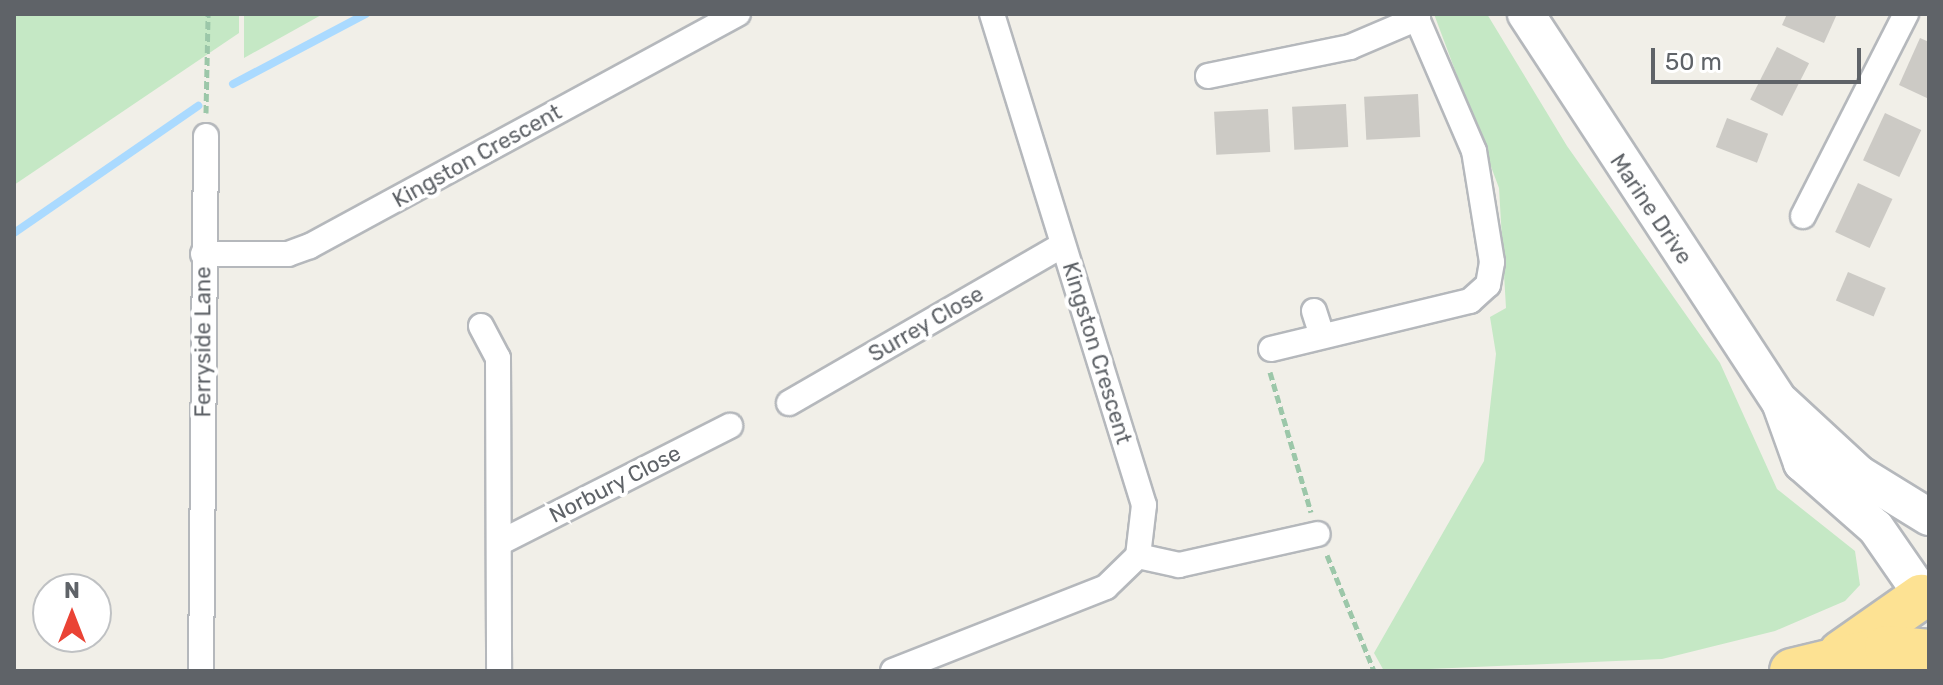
<!DOCTYPE html>
<html>
<head>
<meta charset="utf-8">
<style>
	body { margin:0 }
	#map { position:relative; width:1943px; height:685px; overflow:hidden; background:#f1efe8; font-family:Rubik,sans-serif }
	div>[style] { position:absolute }
	.green>* { inset:0; background:#c5e8c5 }
	.stream>* { height:8px; margin:-4px; padding:0 4px; transform-origin:4px; border-radius:4px; background:#aadaff }
	.building>* { inset:0; background:#cccac5; transform-origin:0 0 }
	.path>* { height:5px; margin-top:-2.5px; transform-origin:0; background:repeating-linear-gradient(90deg,#9cc7a9 0 8px,transparent 0 12px) }
	.roads { filter:drop-shadow(2px 0 #b5b8bc) drop-shadow(-2px 0 #b5b8bc) drop-shadow(0 2px #b5b8bc) drop-shadow(0 -2px #b5b8bc) }
	.street>* { height:24px; margin:-12px; padding:0 12px; transform-origin:12px; border-radius:12px; background:#fff }
	.secondary>* { height:36px; margin:-18px; padding:0 18px; transform-origin:18px; border-radius:18px; background:#fff }
	.highway>* { height:44px; margin:-22px; padding:0 22px; transform-origin:22px; border-radius:22px; background:#fde293 }
	span { translate:-50% -50%; white-space:nowrap; text-align:center; line-height:1.15; -webkit-text-stroke:8px #fff; paint-order:stroke }
	.street-label { font-size:22px; color:#5f6368 }
	.frame { position:absolute; inset:0; border:16px solid #5f6368; pointer-events:none }
	.north { position:absolute; left:32px; top:573px; width:80px; height:80px; box-sizing:border-box; background:#fff; border:2px solid #bfc1c3; border-radius:50%; rotate:0deg; font-size:22px; font-weight:700; line-height:32px; text-align:center; color:#5f6368 }
	.north::after { content:''; display:block; margin:auto; width:28px; height:36px; background:#ea4335; clip-path:polygon(50% 0,100% 100%,50% 72%,0 100%) }
	.scale { position:absolute; left:1651px; top:48px; width:210px; height:36px; box-sizing:border-box; border:4px solid #5f6368; border-top:0; padding-left:10px; font-size:24px; line-height:28px; white-space:nowrap; color:#5f6368; -webkit-text-stroke:6px #fff; paint-order:stroke }
</style>
</head>
<body>
<div id="map">
	<div class="green">
		<div style="clip-path:polygon(14px 14px,239px 14px,239px 33px,14px 185px)"></div>
		<div style="clip-path:polygon(244px 14px,323px 14px,244px 58px)"></div>
		<div style="clip-path:polygon(1434px 14px,1487px 14px,1567px 146px,1720px 363px,1777px 489px,1855px 551px,1860px 585px,1845px 601px,1775px 631px,1662px 659px,1384px 671px,1374px 653px,1484px 461px,1496px 354px,1490px 317px,1506px 308px,1499px 188px)"></div>
	</div>
	<div class="stream">
		<div style="left:233px;top:84px;width:150px;rotate:-27.8deg"></div>
		<div style="left:14px;top:233px;width:224px;rotate:-34.6deg"></div>
	</div>
	<div class="building">
		<div style="clip-path:polygon(1787px 14px,1837px 14px,1824px 43px,1782px 25px)"></div>
		<div style="clip-path:polygon(1920px 38px,1929px 42px,1929px 99px,1899px 85px)"></div>
		<div style="left:1777px;top:47px;width:36px;height:59px;rotate:27deg"></div>
		<div style="left:1418px;top:94px;width:43px;height:54px;rotate:87deg"></div>
		<div style="left:1346px;top:104px;width:43px;height:54px;rotate:87deg"></div>
		<div style="left:1268px;top:109px;width:43px;height:54px;rotate:87deg"></div>
		<div style="left:1885px;top:113px;width:40px;height:52px;rotate:25deg"></div>
		<div style="left:1727px;top:118px;width:44px;height:31px;rotate:21deg"></div>
		<div style="left:1858px;top:183px;width:38px;height:54px;rotate:25deg"></div>
		<div style="left:1848px;top:272px;width:41px;height:31px;rotate:23deg"></div>
	</div>
	<div class="path">
		<div style="left:206px;top:113px;width:99px;rotate:-88.8deg"></div>
		<div style="left:1270px;top:372px;width:146px;rotate:73.7deg"></div>
		<div style="left:1327px;top:555px;width:125px;rotate:67.9deg"></div>
	</div>
	<div class="roads">
		<div class="street">
			<div style="left:992px;top:14px;width:514px;rotate:72.8deg"></div>
			<div style="left:1144px;top:505px;width:51px;rotate:96.7deg"></div>
			<div style="left:1208px;top:76px;width:145px;rotate:-11.5deg"></div>
			<div style="left:1350px;top:47px;width:74px;rotate:-23.1deg"></div>
			<div style="left:1803px;top:216px;width:227px;rotate:-63deg"></div>
			<div style="left:203px;top:254px;width:85px"></div>
			<div style="left:288px;top:254px;width:23px;rotate:-20deg"></div>
			<div style="left:310px;top:246px;width:487px;rotate:-28.5deg"></div>
			<div style="left:1314px;top:311px;width:26px;rotate:72deg"></div>
			<div style="left:481px;top:326px;width:36px;rotate:62deg"></div>
			<div style="left:498px;top:358px;width:313px;rotate:89.8deg"></div>
			<div style="left:1271px;top:349px;width:205px;rotate:-13.6deg"></div>
			<div style="left:1470px;top:301px;width:24px;rotate:-42deg"></div>
			<div style="left:1488px;top:285px;width:23px;rotate:-80deg"></div>
			<div style="left:1492px;top:262px;width:112px;rotate:-99.2deg"></div>
			<div style="left:1474px;top:151px;width:149px;rotate:-113.3deg"></div>
			<div style="left:789px;top:403px;width:316px;rotate:-30deg"></div>
			<div style="left:501px;top:542px;width:257px;rotate:-26.9deg"></div>
			<div style="left:201px;top:671px;width:535px;rotate:-89.46deg"></div>
			<div style="left:893px;top:671px;width:229px;rotate:-21.5deg"></div>
			<div style="left:1106px;top:587px;width:45px;rotate:-44.1deg"></div>
			<div style="left:1138px;top:556px;width:42px;rotate:12.4deg"></div>
			<div style="left:1179px;top:565px;width:142px;rotate:-12.6deg"></div>
		</div>
		<div class="secondary">
			<div style="left:1526px;top:14px;width:464px;rotate:56.8deg"></div>
			<div style="left:1780px;top:402px;width:65px;rotate:70.2deg"></div>
			<div style="left:1802px;top:463px;width:98px;rotate:41.3deg"></div>
			<div style="left:1876px;top:528px;width:79px;rotate:55.3deg"></div>
			<div style="left:1782px;top:403px;width:105px;rotate:42.7deg"></div>
			<div style="left:1859px;top:474px;width:82px;rotate:31.6deg"></div>
		</div>
		<div class="highway">
			<div style="left:1841px;top:653px;width:98px;rotate:-35deg"></div>
			<div style="left:1792px;top:671px;width:98px;rotate:-13.6deg"></div>
			<div style="left:1887px;top:648px;width:42px;rotate:5.4deg"></div>
		</div>
	</div>
	<div class="street-label">
		<span style="left:477px;top:156px;rotate:-29deg">Kingston Crescent</span>
		<span style="left:1651px;top:209px;rotate:56deg">Marine Drive</span>
		<span style="left:926px;top:324px;rotate:-30deg">Surrey Close</span>
		<span style="left:203px;top:342px;rotate:-90deg">Ferryside Lane</span>
		<span style="left:1097px;top:353px;rotate:73deg">Kingston Crescent</span>
		<span style="left:615px;top:484px;rotate:-27deg">Norbury Close</span>
	</div>
	<div class="frame"></div>
	<div class="north">N</div>
	<div class="scale">50 m</div>
</div>
</body>
</html>
